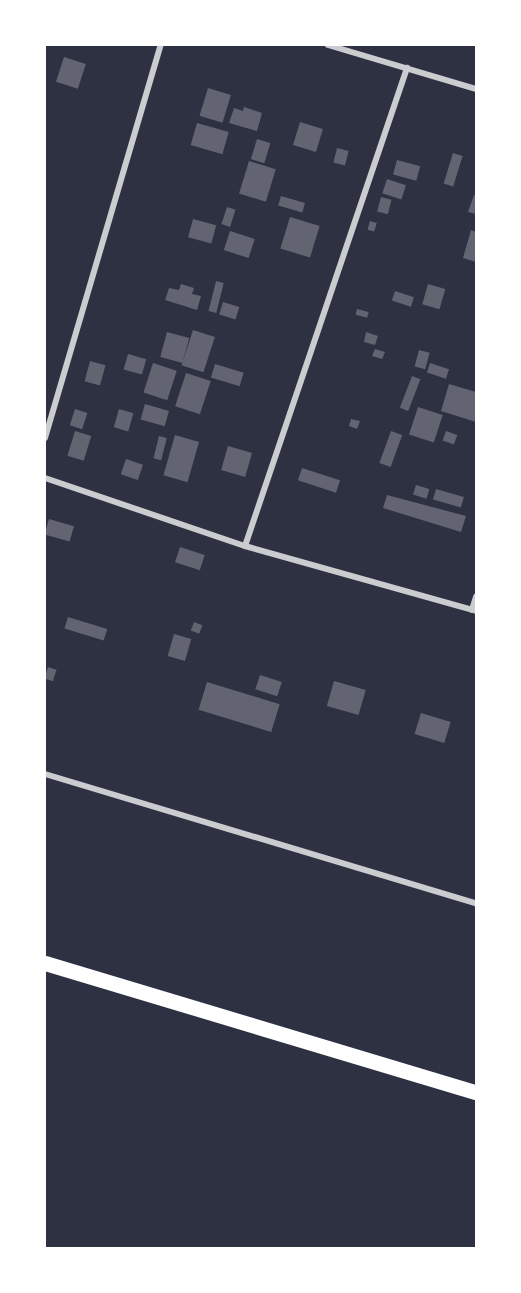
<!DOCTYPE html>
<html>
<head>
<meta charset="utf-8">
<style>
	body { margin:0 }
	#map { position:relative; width:521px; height:1293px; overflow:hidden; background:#2d3142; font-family:"Work Sans",sans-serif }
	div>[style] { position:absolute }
	.building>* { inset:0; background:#626471; transform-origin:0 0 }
	.minor>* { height:6px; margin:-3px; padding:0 3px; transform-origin:3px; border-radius:3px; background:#caccd0 }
	.primary>* { height:15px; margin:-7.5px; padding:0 7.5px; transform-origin:7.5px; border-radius:7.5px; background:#fff }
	span { translate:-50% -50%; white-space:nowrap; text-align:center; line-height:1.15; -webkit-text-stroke:5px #fff; paint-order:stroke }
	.frame { position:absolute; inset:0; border:46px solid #fff; pointer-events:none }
</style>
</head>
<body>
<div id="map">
	<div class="building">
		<div style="left:64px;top:57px;width:23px;height:26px;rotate:18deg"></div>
		<div style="left:208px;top:88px;width:24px;height:29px;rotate:17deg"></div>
		<div style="clip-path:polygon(244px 107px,262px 113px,257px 131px,229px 123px,234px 108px,243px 111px)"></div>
		<div style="left:300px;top:122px;width:24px;height:24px;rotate:17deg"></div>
		<div style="left:197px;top:123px;width:33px;height:23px;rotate:16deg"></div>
		<div style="left:257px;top:139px;width:14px;height:21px;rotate:17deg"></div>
		<div style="left:337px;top:148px;width:12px;height:15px;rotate:14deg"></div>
		<div style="left:453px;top:153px;width:10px;height:32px;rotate:17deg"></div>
		<div style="left:397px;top:160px;width:24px;height:15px;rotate:15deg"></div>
		<div style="left:249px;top:161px;width:28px;height:34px;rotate:17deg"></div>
		<div style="left:387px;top:179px;width:20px;height:15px;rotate:18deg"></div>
		<div style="clip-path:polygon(474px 195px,476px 195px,476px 214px,468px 212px)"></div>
		<div style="left:281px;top:196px;width:25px;height:10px;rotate:16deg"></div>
		<div style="left:381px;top:197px;width:11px;height:15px;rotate:15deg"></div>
		<div style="left:227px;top:207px;width:9px;height:18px;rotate:18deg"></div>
		<div style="left:290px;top:217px;width:31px;height:33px;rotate:17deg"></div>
		<div style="left:193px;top:219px;width:24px;height:19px;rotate:15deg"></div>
		<div style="left:370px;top:221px;width:7px;height:9px;rotate:16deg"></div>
		<div style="clip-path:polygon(471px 230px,476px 232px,476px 262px,463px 258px)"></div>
		<div style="left:230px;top:231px;width:26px;height:20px;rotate:18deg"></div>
		<div style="left:216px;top:281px;width:8px;height:31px;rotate:14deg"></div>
		<div style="clip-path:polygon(181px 284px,194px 288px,192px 294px,201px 296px,197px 310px,165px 300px,169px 288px,179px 290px)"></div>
		<div style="left:428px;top:284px;width:18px;height:21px;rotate:16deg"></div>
		<div style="left:395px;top:291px;width:20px;height:10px;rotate:18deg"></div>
		<div style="left:223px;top:302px;width:17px;height:13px;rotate:17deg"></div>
		<div style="left:357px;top:309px;width:12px;height:6px;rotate:14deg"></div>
		<div style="left:193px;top:330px;width:23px;height:37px;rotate:18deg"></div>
		<div style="left:167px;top:332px;width:23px;height:26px;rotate:15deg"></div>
		<div style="clip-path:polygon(366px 332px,378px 336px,375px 345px,364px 342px)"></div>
		<div style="clip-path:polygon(375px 349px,385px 352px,382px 359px,372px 356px)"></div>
		<div style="left:419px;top:350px;width:11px;height:17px;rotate:15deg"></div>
		<div style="left:128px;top:354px;width:19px;height:16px;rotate:16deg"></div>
		<div style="left:90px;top:361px;width:16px;height:21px;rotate:15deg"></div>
		<div style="left:153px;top:363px;width:25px;height:31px;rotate:18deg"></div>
		<div style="left:430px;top:363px;width:20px;height:10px;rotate:18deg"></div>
		<div style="left:215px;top:364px;width:30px;height:14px;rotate:17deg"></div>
		<div style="left:186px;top:373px;width:26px;height:35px;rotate:18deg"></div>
		<div style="left:412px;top:376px;width:9px;height:34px;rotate:21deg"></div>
		<div style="clip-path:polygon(449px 384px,476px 392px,476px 422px,441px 411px)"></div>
		<div style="left:145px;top:404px;width:25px;height:16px;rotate:16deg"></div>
		<div style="left:418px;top:407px;width:26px;height:29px;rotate:18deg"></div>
		<div style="left:75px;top:409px;width:13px;height:17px;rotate:18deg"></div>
		<div style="left:119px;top:409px;width:15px;height:19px;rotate:16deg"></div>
		<div style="clip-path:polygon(351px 419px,360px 421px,357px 429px,349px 426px)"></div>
		<div style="left:75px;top:431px;width:17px;height:26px;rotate:17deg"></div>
		<div style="left:391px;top:431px;width:12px;height:34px;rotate:20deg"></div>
		<div style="left:446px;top:431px;width:12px;height:10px;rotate:20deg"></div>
		<div style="left:175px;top:435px;width:25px;height:42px;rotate:16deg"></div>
		<div style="left:159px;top:436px;width:8px;height:23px;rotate:14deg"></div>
		<div style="left:228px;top:446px;width:25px;height:25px;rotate:16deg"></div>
		<div style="left:126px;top:459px;width:18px;height:16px;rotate:19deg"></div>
		<div style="left:302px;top:468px;width:40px;height:13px;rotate:18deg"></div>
		<div style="left:416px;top:485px;width:14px;height:10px;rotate:17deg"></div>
		<div style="left:436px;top:489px;width:29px;height:11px;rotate:16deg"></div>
		<div style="clip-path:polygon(387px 495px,466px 516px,461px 532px,383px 508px)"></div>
		<div style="left:49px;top:519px;width:26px;height:16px;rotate:16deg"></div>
		<div style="left:180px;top:547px;width:26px;height:16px;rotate:18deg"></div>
		<div style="left:68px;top:617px;width:41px;height:12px;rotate:17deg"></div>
		<div style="left:194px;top:622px;width:9px;height:9px;rotate:21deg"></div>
		<div style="left:174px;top:634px;width:18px;height:23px;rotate:16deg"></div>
		<div style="left:48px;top:667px;width:9px;height:12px;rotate:18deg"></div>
		<div style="left:260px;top:675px;width:23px;height:15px;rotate:18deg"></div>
		<div style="left:334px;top:681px;width:33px;height:26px;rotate:16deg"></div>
		<div style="left:207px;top:682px;width:76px;height:29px;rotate:17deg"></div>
		<div style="left:421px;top:713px;width:31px;height:22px;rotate:17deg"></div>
	</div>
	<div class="minor">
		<div style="left:328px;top:45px;width:154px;rotate:16.6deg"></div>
		<div style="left:45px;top:438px;width:410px;rotate:-73.6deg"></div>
		<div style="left:45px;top:478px;width:211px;rotate:18.8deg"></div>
		<div style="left:245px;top:546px;width:240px;rotate:15.7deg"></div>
		<div style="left:245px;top:546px;width:505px;rotate:-71.28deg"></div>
		<div style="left:472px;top:610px;width:14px;rotate:-73deg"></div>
		<div style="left:45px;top:774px;width:450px;rotate:16.7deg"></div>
	</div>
	<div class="primary">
		<div style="left:45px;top:963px;width:450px;rotate:16.7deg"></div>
	</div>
	<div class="frame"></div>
</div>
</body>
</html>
